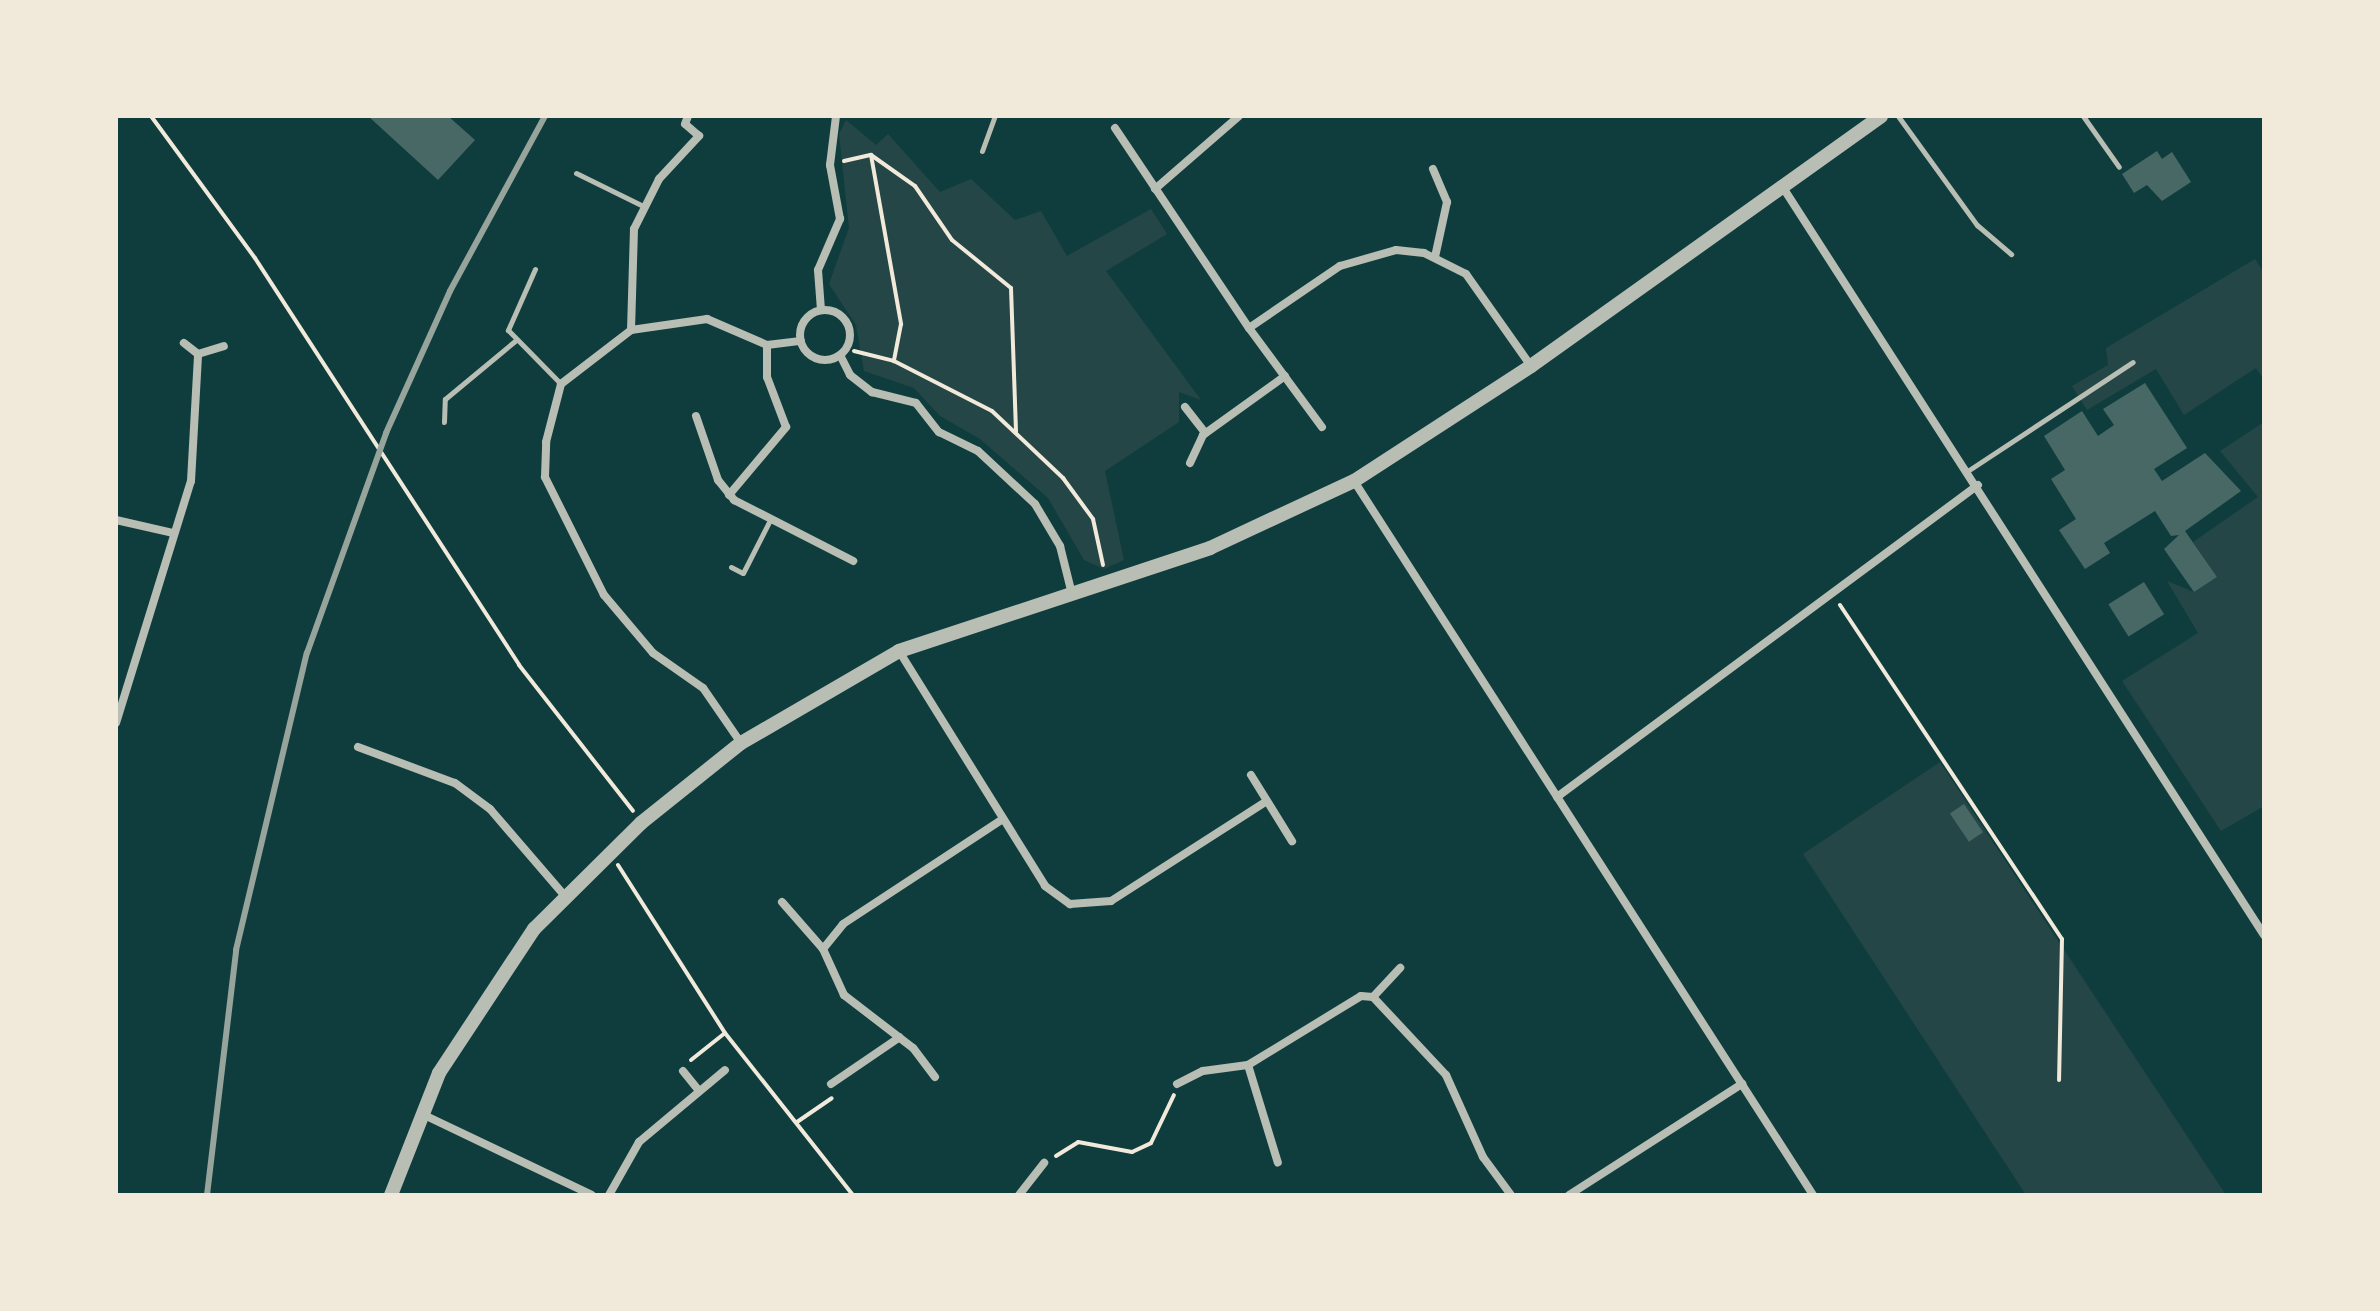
<!DOCTYPE html>
<html>
<head>
<meta charset="utf-8">
<style>
	body { margin:0 }
	#map { position:relative; width:2380px; height:1311px; overflow:hidden; background:#0f3d3e; font-family:Quicksand,sans-serif }
	div>[style] { position:absolute }
	.green>* { inset:0; background:#244646 }
	.building>* { inset:0; background:#486865; transform-origin:0 0 }
	.path>* { height:4px; margin:-2px; padding:0 2px; transform-origin:2px; border-radius:2px; background:#f1e9da }
	.service>* { height:5px; margin:-2.5px; padding:0 2.5px; transform-origin:2.5px; border-radius:2.5px; background:#b8beb3 }
	.minor>* { height:8px; margin:-4px; padding:0 4px; transform-origin:4px; border-radius:4px; background:#b8beb3 }
	.minor>.ring { margin:-4px; padding:0; box-sizing:content-box; background:none; border:8px solid #b8beb3; border-radius:50% }
	.tertiary>* { height:14px; margin:-7px; padding:0 7px; transform-origin:7px; border-radius:7px; background:#b8beb3 }
	.rail>* { height:6px; margin:-3px; padding:0 3px; transform-origin:3px; border-radius:3px; background:#97a49c }
	span { translate:-50% -50%; white-space:nowrap; text-align:center; line-height:1.15; -webkit-text-stroke:6px #f1e9da; paint-order:stroke }
	.frame { position:absolute; inset:0; border:118px solid #f1e9da; pointer-events:none }
</style>
</head>
<body>
<div id="map">
	<div class="green">
		<div style="clip-path:polygon(846px 120px,876px 145px,888px 134px,940px 192px,971px 179px,1015px 220px,1041px 211px,1067px 256px,1151px 209px,1167px 234px,1106px 271px,1201px 400px,1179px 392px,1179px 422px,1105px 471px,1124px 560px,1104px 569px,1084px 560px,1048px 498px,980px 439px,940px 416px,914px 388px,864px 371px,856px 325px,829px 284px,849px 228px,839px 134px)"></div>
		<div style="clip-path:polygon(2255px 259px,2264px 273px,2264px 380px,2256px 368px,2184px 415px,2156px 369px,2087px 410px,2072px 386px,2108px 365px,2106px 348px)"></div>
		<div style="clip-path:polygon(2264px 422px,2264px 806px,2221px 831px,2122px 681px,2198px 633px,2167px 581px,2194px 592px,2217px 577px,2193px 542px,2258px 497px,2220px 451px)"></div>
		<div style="clip-path:polygon(1940px 762px,2226px 1195px,2026px 1195px,1803px 854px)"></div>
	</div>
	<div class="building">
		<div style="clip-path:polygon(368px 116px,448px 116px,475px 140px,438px 180px)"></div>
		<div style="clip-path:polygon(2157px 151px,2162px 159px,2172px 152px,2191px 182px,2162px 201px,2147px 185px,2134px 193px,2122px 174px)"></div>
		<div style="clip-path:polygon(2145px 383px,2187px 448px,2154px 469px,2162px 481px,2205px 453px,2241px 491px,2185px 531px,2217px 577px,2194px 592px,2164px 549px,2179px 535px,2171px 536px,2155px 511px,2104px 543px,2110px 553px,2085px 569px,2059px 530px,2076px 519px,2051px 479px,2065px 470px,2044px 436px,2082px 411px,2098px 436px,2114px 425px,2103px 409px)"></div>
		<div style="left:2144px;top:582px;width:38px;height:42px;rotate:58deg"></div>
		<div style="left:1964px;top:804px;width:34px;height:17px;rotate:56deg"></div>
	</div>
	<div class="path">
		<div style="left:151px;top:116px;width:176px;rotate:53.8deg"></div>
		<div style="left:255px;top:258px;width:485px;rotate:57deg"></div>
		<div style="left:519px;top:665px;width:185px;rotate:52deg"></div>
		<div style="left:871px;top:155px;width:172px;rotate:79.9deg"></div>
		<div style="left:901px;top:324px;width:38px;rotate:101deg"></div>
		<div style="left:844px;top:161px;width:28px;rotate:-13deg"></div>
		<div style="left:871px;top:155px;width:54px;rotate:35.2deg"></div>
		<div style="left:915px;top:186px;width:65px;rotate:55.6deg"></div>
		<div style="left:952px;top:240px;width:76px;rotate:39.1deg"></div>
		<div style="left:1011px;top:288px;width:144px;rotate:88deg"></div>
		<div style="left:854px;top:351px;width:41px;rotate:14deg"></div>
		<div style="left:894px;top:361px;width:110px;rotate:27deg"></div>
		<div style="left:992px;top:411px;width:98px;rotate:43.3deg"></div>
		<div style="left:1063px;top:478px;width:51px;rotate:53.8deg"></div>
		<div style="left:1093px;top:519px;width:47px;rotate:77.7deg"></div>
		<div style="left:1840px;top:605px;width:401px;rotate:56.4deg"></div>
		<div style="left:2062px;top:939px;width:141px;rotate:91.2deg"></div>
		<div style="left:618px;top:865px;width:199px;rotate:57.5deg"></div>
		<div style="left:725px;top:1033px;width:206px;rotate:51.7deg"></div>
		<div style="left:691px;top:1060px;width:43px;rotate:-38.5deg"></div>
		<div style="left:797px;top:1122px;width:42px;rotate:-34.4deg"></div>
		<div style="left:1056px;top:1156px;width:26px;rotate:-32deg"></div>
		<div style="left:1078px;top:1142px;width:55px;rotate:10.5deg"></div>
		<div style="left:1132px;top:1152px;width:21px;rotate:-25deg"></div>
		<div style="left:1151px;top:1143px;width:53px;rotate:-64.4deg"></div>
	</div>
	<div class="service">
		<div style="left:1898px;top:116px;width:135px;rotate:54.1deg"></div>
		<div style="left:1977px;top:225px;width:45px;rotate:40.5deg"></div>
		<div style="left:2083px;top:116px;width:62px;rotate:54.8deg"></div>
		<div style="left:982px;top:151px;width:37px;rotate:-70deg"></div>
		<div style="left:576px;top:173px;width:72px;rotate:26.2deg"></div>
		<div style="left:535px;top:269px;width:67px;rotate:113.9deg"></div>
		<div style="left:508px;top:330px;width:76px;rotate:45.5deg"></div>
		<div style="left:444px;top:422px;width:23px;rotate:-88deg"></div>
		<div style="left:445px;top:399px;width:92px;rotate:-39.7deg"></div>
		<div style="left:1969px;top:470px;width:196px;rotate:-33.4deg"></div>
		<div style="left:731px;top:567px;width:13px;rotate:27deg"></div>
		<div style="left:743px;top:573px;width:59px;rotate:-63deg"></div>
	</div>
	<div class="minor">
		<div style="left:1115px;top:128px;width:241px;rotate:56.2deg"></div>
		<div style="left:1249px;top:328px;width:110px;rotate:-34.3deg"></div>
		<div style="left:1340px;top:266px;width:58px;rotate:-15.9deg"></div>
		<div style="left:1396px;top:250px;width:28px;rotate:6deg"></div>
		<div style="left:1424px;top:253px;width:47px;rotate:26.6deg"></div>
		<div style="left:1466px;top:274px;width:113px;rotate:54.8deg"></div>
		<div style="left:1433px;top:169px;width:36px;rotate:67deg"></div>
		<div style="left:1447px;top:202px;width:56px;rotate:102.3deg"></div>
		<div style="left:1782px;top:186px;width:891px;rotate:57.24deg"></div>
		<div style="left:1155px;top:189px;width:111px;rotate:-41deg"></div>
		<div style="left:821px;top:310px;width:40px;rotate:-94.3deg"></div>
		<div style="left:818px;top:270px;width:56px;rotate:-66.7deg"></div>
		<div style="left:840px;top:219px;width:55px;rotate:-100.5deg"></div>
		<div style="left:830px;top:165px;width:49px;rotate:-83deg"></div>
		<div class="ring" style="left:800px;top:310px;width:42px;height:42px"></div>
		<div style="left:1249px;top:328px;width:123px;rotate:53.6deg"></div>
		<div style="left:631px;top:330px;width:101px;rotate:-88.3deg"></div>
		<div style="left:634px;top:229px;width:56px;rotate:-63.4deg"></div>
		<div style="left:659px;top:179px;width:59px;rotate:-47.1deg"></div>
		<div style="left:699px;top:136px;width:18px;rotate:-139deg"></div>
		<div style="left:685px;top:124px;width:9px;rotate:-69deg"></div>
		<div style="left:198px;top:354px;width:27px;rotate:-17deg"></div>
		<div style="left:840px;top:355px;width:22px;rotate:63deg"></div>
		<div style="left:850px;top:375px;width:28px;rotate:38deg"></div>
		<div style="left:872px;top:392px;width:45px;rotate:14deg"></div>
		<div style="left:916px;top:403px;width:37px;rotate:52deg"></div>
		<div style="left:939px;top:432px;width:43px;rotate:26deg"></div>
		<div style="left:978px;top:451px;width:78px;rotate:42.9deg"></div>
		<div style="left:1035px;top:504px;width:49px;rotate:59.2deg"></div>
		<div style="left:1060px;top:546px;width:49px;rotate:76deg"></div>
		<div style="left:1185px;top:407px;width:33px;rotate:52deg"></div>
		<div style="left:696px;top:416px;width:68px;rotate:71deg"></div>
		<div style="left:718px;top:480px;width:26px;rotate:51deg"></div>
		<div style="left:734px;top:500px;width:134px;rotate:27.1deg"></div>
		<div style="left:1190px;top:463px;width:31px;rotate:-65deg"></div>
		<div style="left:1203px;top:435px;width:101px;rotate:-35.7deg"></div>
		<div style="left:1354px;top:481px;width:849px;rotate:57.26deg"></div>
		<div style="left:729px;top:495px;width:89px;rotate:-50deg"></div>
		<div style="left:786px;top:427px;width:53px;rotate:-110.8deg"></div>
		<div style="left:767px;top:377px;width:32px;rotate:-90deg"></div>
		<div style="left:116px;top:520px;width:58px;rotate:12.8deg"></div>
		<div style="left:899px;top:651px;width:277px;rotate:58.1deg"></div>
		<div style="left:1045px;top:886px;width:31px;rotate:36deg"></div>
		<div style="left:1070px;top:904px;width:41px;rotate:-4.2deg"></div>
		<div style="left:1111px;top:901px;width:185px;rotate:-32.7deg"></div>
		<div style="left:116px;top:723px;width:253px;rotate:-72.8deg"></div>
		<div style="left:191px;top:481px;width:127px;rotate:-86.8deg"></div>
		<div style="left:198px;top:354px;width:18px;rotate:-142deg"></div>
		<div style="left:741px;top:743px;width:67px;rotate:-124.6deg"></div>
		<div style="left:703px;top:688px;width:61px;rotate:-145deg"></div>
		<div style="left:653px;top:653px;width:76px;rotate:-130.2deg"></div>
		<div style="left:604px;top:595px;width:132px;rotate:-116.6deg"></div>
		<div style="left:545px;top:477px;width:35px;rotate:-88deg"></div>
		<div style="left:546px;top:442px;width:60px;rotate:-75.5deg"></div>
		<div style="left:561px;top:384px;width:88px;rotate:-37.6deg"></div>
		<div style="left:631px;top:330px;width:77px;rotate:-8.2deg"></div>
		<div style="left:707px;top:319px;width:65px;rotate:23.4deg"></div>
		<div style="left:767px;top:345px;width:34px;rotate:-7deg"></div>
		<div style="left:358px;top:747px;width:103px;rotate:20.4deg"></div>
		<div style="left:455px;top:783px;width:44px;rotate:36.6deg"></div>
		<div style="left:490px;top:809px;width:113px;rotate:49.3deg"></div>
		<div style="left:1251px;top:775px;width:78px;rotate:58.2deg"></div>
		<div style="left:1557px;top:797px;width:524px;rotate:-36.54deg"></div>
		<div style="left:782px;top:902px;width:62px;rotate:48.9deg"></div>
		<div style="left:1373px;top:997px;width:40px;rotate:-47deg"></div>
		<div style="left:1248px;top:1065px;width:102px;rotate:73deg"></div>
		<div style="left:683px;top:1071px;width:26px;rotate:51deg"></div>
		<div style="left:935px;top:1077px;width:36px;rotate:-127deg"></div>
		<div style="left:913px;top:1048px;width:87px;rotate:-142.5deg"></div>
		<div style="left:844px;top:995px;width:51px;rotate:-114.5deg"></div>
		<div style="left:823px;top:949px;width:32px;rotate:-51deg"></div>
		<div style="left:843px;top:924px;width:191px;rotate:-33.3deg"></div>
		<div style="left:831px;top:1084px;width:83px;rotate:-34.3deg"></div>
		<div style="left:1177px;top:1084px;width:29px;rotate:-27deg"></div>
		<div style="left:1203px;top:1071px;width:45px;rotate:-7.6deg"></div>
		<div style="left:1248px;top:1065px;width:132px;rotate:-31.4deg"></div>
		<div style="left:1361px;top:996px;width:12px;rotate:5deg"></div>
		<div style="left:1373px;top:997px;width:107px;rotate:46.9deg"></div>
		<div style="left:1446px;top:1075px;width:90px;rotate:65.7deg"></div>
		<div style="left:1483px;top:1157px;width:47px;rotate:53.6deg"></div>
		<div style="left:422px;top:1114px;width:188px;rotate:25.5deg"></div>
		<div style="left:609px;top:1195px;width:61px;rotate:-60.5deg"></div>
		<div style="left:639px;top:1142px;width:112px;rotate:-39.9deg"></div>
		<div style="left:1019px;top:1195px;width:41px;rotate:-52deg"></div>
		<div style="left:1569px;top:1195px;width:206px;rotate:-32.7deg"></div>
	</div>
	<div class="tertiary">
		<div style="left:391px;top:1195px;width:131px;rotate:-68.5deg"></div>
		<div style="left:439px;top:1073px;width:173px;rotate:-56.6deg"></div>
		<div style="left:534px;top:929px;width:151px;rotate:-44.7deg"></div>
		<div style="left:641px;top:823px;width:128px;rotate:-38.7deg"></div>
		<div style="left:741px;top:743px;width:183px;rotate:-30.2deg"></div>
		<div style="left:899px;top:651px;width:328px;rotate:-18.3deg"></div>
		<div style="left:1210px;top:548px;width:159px;rotate:-25deg"></div>
		<div style="left:1354px;top:481px;width:211px;rotate:-33deg"></div>
		<div style="left:1531px;top:366px;width:430px;rotate:-35.5deg"></div>
	</div>
	<div class="rail">
		<div style="left:207px;top:1195px;width:247px;rotate:-83.2deg"></div>
		<div style="left:236px;top:950px;width:305px;rotate:-76.6deg"></div>
		<div style="left:307px;top:653px;width:234px;rotate:-70.2deg"></div>
		<div style="left:386px;top:433px;width:156px;rotate:-65.7deg"></div>
		<div style="left:450px;top:291px;width:199px;rotate:-61.5deg"></div>
	</div>
	<div class="frame"></div>
</div>
</body>
</html>
